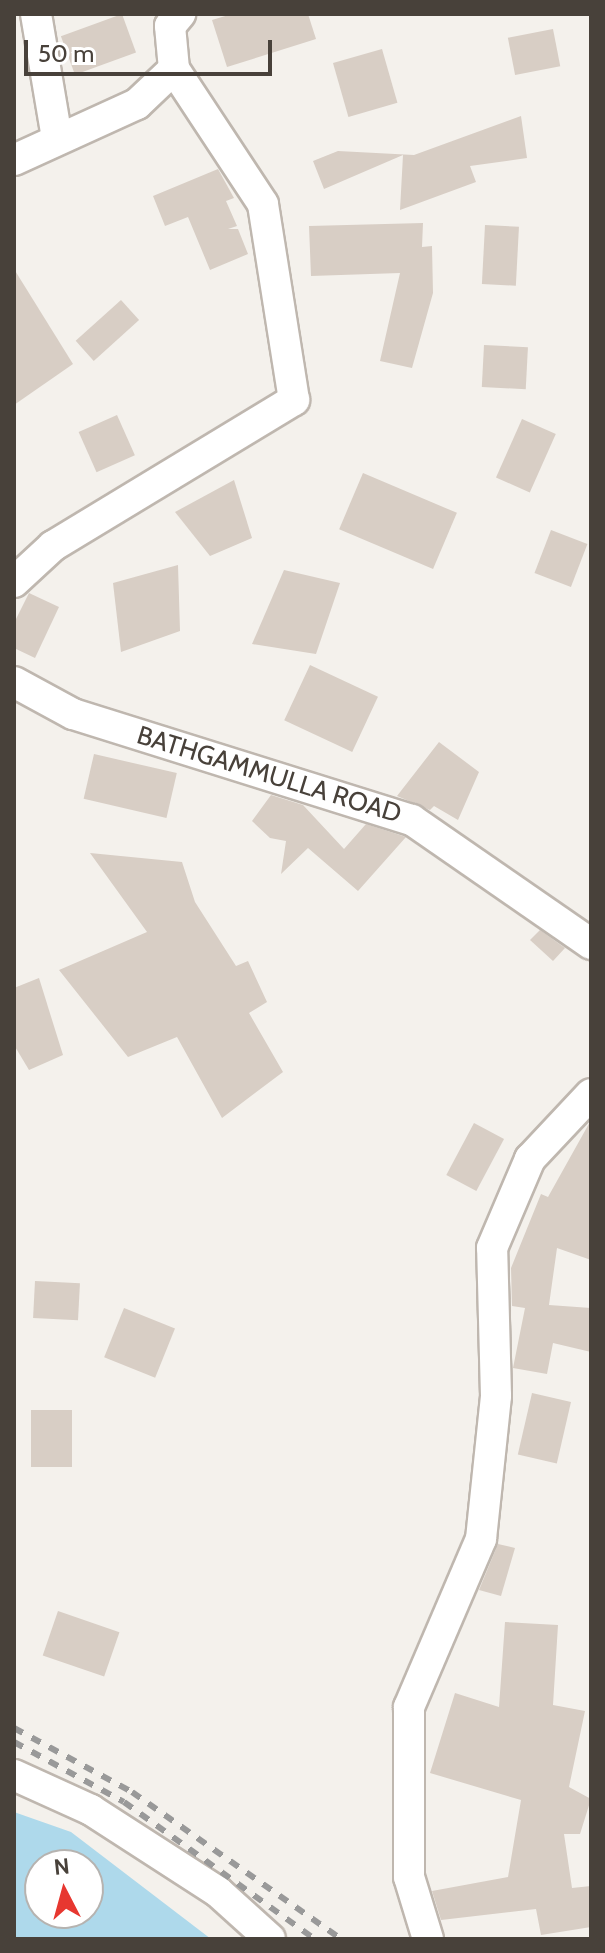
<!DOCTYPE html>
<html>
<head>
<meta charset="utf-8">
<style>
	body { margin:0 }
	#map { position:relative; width:605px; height:1953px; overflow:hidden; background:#f4f1ec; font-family:Cabin,sans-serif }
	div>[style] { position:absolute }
	.water>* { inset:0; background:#aed9eb }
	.building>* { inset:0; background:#d8cec5; transform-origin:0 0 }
	.roads { filter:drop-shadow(2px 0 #bfb7af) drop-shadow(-2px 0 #bfb7af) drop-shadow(0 2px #bfb7af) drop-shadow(0 -2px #bfb7af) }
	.minor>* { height:30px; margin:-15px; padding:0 15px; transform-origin:15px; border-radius:15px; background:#fff }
	.rail>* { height:6px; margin-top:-3px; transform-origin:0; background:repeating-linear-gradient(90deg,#999 0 10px,transparent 0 20px) }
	span { translate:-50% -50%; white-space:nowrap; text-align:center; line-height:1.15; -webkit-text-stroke:6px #fff; paint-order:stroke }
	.street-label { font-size:26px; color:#48413a }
	.frame { position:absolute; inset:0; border:16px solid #48413a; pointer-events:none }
	.north { position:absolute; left:24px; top:1849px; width:80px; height:80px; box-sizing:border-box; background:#fff; border:2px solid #b6b3b0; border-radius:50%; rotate:354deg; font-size:22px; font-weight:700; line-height:32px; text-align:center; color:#48413a }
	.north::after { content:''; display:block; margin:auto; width:28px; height:36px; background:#e73730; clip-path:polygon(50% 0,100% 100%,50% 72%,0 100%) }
	.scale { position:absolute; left:24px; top:40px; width:248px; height:36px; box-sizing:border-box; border:4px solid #48413a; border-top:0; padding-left:10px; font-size:24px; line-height:28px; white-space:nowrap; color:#48413a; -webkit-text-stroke:6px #fff; paint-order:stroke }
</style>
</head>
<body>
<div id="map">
	<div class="water">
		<div style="clip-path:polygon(evenodd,14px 1812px,71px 1832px,211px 1939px,14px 1939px,14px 1812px,40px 1865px,88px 1865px,88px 1913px,40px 1913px,40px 1865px)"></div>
	</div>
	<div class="building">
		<div style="left:122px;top:14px;width:41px;height:65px;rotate:70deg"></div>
		<div style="clip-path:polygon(232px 14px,308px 14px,316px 39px,227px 67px,212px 20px)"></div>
		<div style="left:553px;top:29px;width:38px;height:46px;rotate:79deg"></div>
		<div style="left:382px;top:49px;width:56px;height:51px;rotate:74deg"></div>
		<div style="clip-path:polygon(521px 116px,527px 158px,470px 166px,476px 182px,400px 210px,403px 155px,324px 189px,313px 161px,338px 151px,414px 155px)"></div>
		<div style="clip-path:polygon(218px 169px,234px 198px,226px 201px,237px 226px,228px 229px,238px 229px,248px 254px,210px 270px,188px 217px,165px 226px,153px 196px)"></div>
		<div style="clip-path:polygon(423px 223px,422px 247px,432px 246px,433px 293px,412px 368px,380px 361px,400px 273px,311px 276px,309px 226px)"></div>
		<div style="left:485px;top:225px;width:34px;height:59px;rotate:3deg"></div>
		<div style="clip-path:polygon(14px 269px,73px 364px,14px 405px)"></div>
		<div style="left:121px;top:300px;width:27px;height:61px;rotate:48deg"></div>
		<div style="left:484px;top:345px;width:44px;height:42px;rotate:3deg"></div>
		<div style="left:117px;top:415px;width:44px;height:42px;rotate:66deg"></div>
		<div style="left:522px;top:419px;width:37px;height:64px;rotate:24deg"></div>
		<div style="left:363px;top:473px;width:102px;height:61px;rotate:23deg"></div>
		<div style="clip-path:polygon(234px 480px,252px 538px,210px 556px,175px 512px)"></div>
		<div style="left:551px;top:530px;width:39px;height:46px;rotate:21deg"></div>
		<div style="clip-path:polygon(178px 565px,180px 631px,121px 652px,113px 583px)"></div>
		<div style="clip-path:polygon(284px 570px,340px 583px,316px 654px,252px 644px)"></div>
		<div style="clip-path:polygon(29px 593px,59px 607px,35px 658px,14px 648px,14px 623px)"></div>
		<div style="left:310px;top:665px;width:75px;height:61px;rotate:25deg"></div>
		<div style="clip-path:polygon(439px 742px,479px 772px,458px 820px,434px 806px,430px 810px,397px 796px)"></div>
		<div style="left:94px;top:754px;width:85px;height:46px;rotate:13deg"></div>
		<div style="clip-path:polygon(271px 795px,303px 805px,344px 849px,366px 824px,406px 837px,358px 891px,308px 848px,281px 874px,286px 841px,270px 838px,252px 821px)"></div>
		<div style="clip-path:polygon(90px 853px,182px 862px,195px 902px,236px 966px,248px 961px,267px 1002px,249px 1013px,283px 1072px,222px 1118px,177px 1037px,128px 1057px,59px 970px,147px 932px)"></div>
		<div style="clip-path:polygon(540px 930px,565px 948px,553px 961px,530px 940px)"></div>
		<div style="clip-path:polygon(39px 978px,63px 1055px,29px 1070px,14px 1045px,14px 988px)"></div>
		<div style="clip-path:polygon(591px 1120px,591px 1260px,557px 1248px,549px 1305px,591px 1308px,591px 1352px,553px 1343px,547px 1374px,513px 1368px,525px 1308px,512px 1306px,511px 1268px,541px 1194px,548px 1197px)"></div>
		<div style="left:474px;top:1123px;width:34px;height:59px;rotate:28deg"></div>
		<div style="left:35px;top:1281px;width:45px;height:37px;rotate:3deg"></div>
		<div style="left:124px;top:1308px;width:55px;height:53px;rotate:22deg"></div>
		<div style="left:532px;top:1393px;width:40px;height:63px;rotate:13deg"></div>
		<div style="left:31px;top:1410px;width:41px;height:57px"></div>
		<div style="clip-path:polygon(498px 1544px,515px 1548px,501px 1596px,479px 1590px)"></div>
		<div style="left:58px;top:1611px;width:65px;height:47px;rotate:19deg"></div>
		<div style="clip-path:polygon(505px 1622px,558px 1625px,553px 1705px,585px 1711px,569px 1787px,591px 1799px,580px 1834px,564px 1834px,572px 1888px,591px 1886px,591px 1927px,541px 1935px,536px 1909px,441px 1920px,432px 1891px,508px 1877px,521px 1800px,430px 1773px,455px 1693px,499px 1707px)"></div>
	</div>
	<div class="roads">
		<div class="minor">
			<div style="left:36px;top:14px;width:126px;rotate:80.4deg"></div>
			<div style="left:14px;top:160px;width:135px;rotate:-24.5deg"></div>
			<div style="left:137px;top:104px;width:51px;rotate:-43.4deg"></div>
			<div style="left:14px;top:582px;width:53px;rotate:-42.7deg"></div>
			<div style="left:53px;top:546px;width:282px;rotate:-31.2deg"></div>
			<div style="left:294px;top:400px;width:198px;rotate:-99deg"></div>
			<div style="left:263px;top:204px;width:162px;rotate:-123.4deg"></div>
			<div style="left:174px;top:69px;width:43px;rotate:-95.3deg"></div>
			<div style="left:170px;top:26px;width:16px;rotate:-50deg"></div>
			<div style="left:14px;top:682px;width:67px;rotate:28.5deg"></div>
			<div style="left:73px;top:714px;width:355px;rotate:17.4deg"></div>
			<div style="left:412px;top:820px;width:218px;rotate:34.7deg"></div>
			<div style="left:14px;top:1775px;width:85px;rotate:24.4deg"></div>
			<div style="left:91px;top:1810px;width:151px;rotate:32.8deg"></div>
			<div style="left:218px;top:1892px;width:70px;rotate:42.1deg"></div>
			<div style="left:428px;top:1939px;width:65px;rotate:-107deg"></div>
			<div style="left:409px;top:1877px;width:170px;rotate:-90deg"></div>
			<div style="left:409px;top:1707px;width:183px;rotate:-66.8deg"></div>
			<div style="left:481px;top:1539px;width:144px;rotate:-84deg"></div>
			<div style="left:496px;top:1396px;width:148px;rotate:-91.5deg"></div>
			<div style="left:492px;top:1248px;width:97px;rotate:-66.9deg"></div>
			<div style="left:530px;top:1159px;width:89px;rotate:-46.8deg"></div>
		</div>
	</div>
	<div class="rail">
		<div style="left:14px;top:1728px;width:134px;rotate:28.5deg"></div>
		<div style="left:132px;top:1792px;width:256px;rotate:35.1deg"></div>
		<div style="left:14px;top:1742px;width:125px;rotate:28.6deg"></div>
		<div style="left:124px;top:1802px;width:235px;rotate:35.7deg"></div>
	</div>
	<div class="street-label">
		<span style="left:269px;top:775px;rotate:17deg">BATHGAMMULLA ROAD</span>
	</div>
	<div class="frame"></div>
	<div class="north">N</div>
	<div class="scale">50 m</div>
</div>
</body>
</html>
